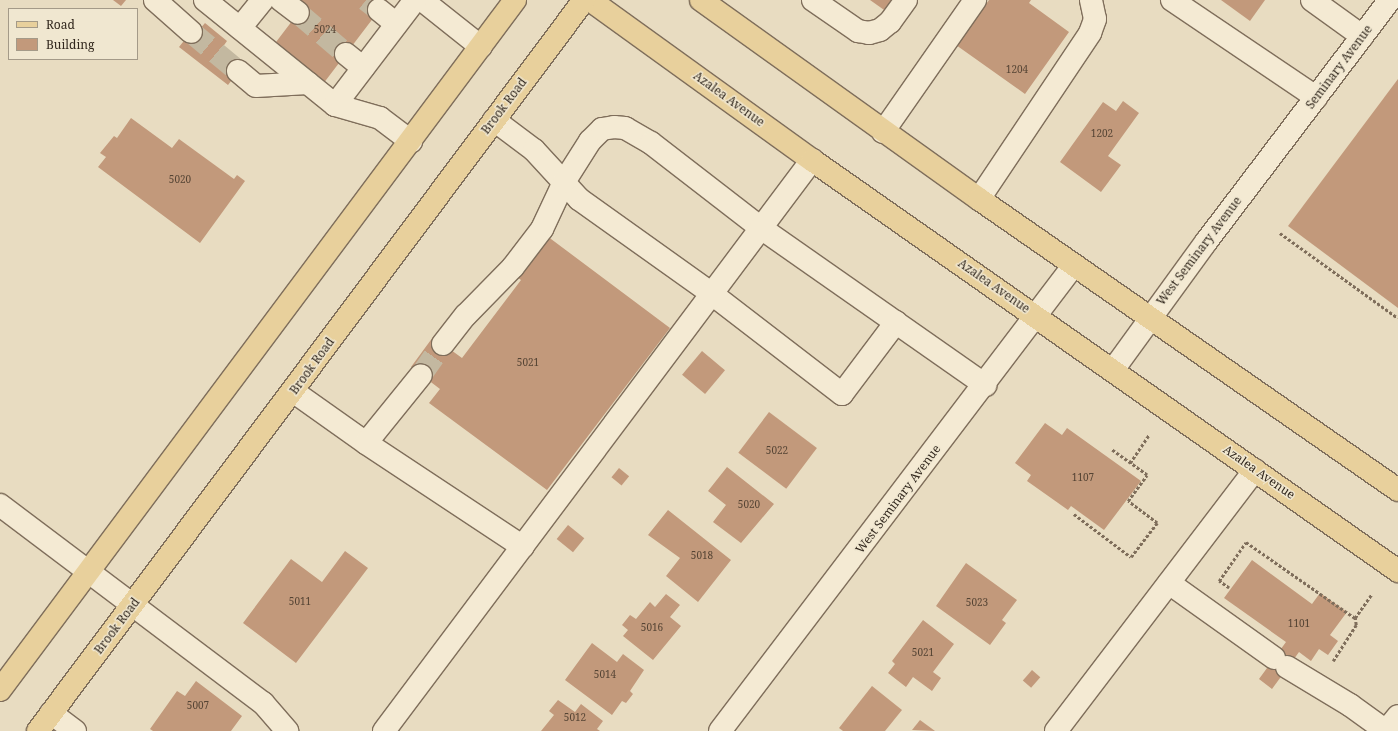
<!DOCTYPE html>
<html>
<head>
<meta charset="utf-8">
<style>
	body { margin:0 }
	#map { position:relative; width:1398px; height:731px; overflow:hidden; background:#e8dcc1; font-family:"Noto Serif",serif }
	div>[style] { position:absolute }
	.building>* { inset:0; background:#c2997b; transform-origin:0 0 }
	.minor-tunnel>* { height:22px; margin-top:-11px; transform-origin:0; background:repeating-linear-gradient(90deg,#c3b8a0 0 22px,transparent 0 33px) }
	.path>* { height:2.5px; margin-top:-1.25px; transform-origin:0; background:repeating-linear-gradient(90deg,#7f6e5b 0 3px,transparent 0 5px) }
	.roads { filter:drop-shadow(1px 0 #7f6e5b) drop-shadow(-1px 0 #7f6e5b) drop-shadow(0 1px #7f6e5b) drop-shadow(0 -1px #7f6e5b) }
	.minor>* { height:22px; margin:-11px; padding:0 11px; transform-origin:11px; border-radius:11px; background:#f4ead3 }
	.major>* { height:22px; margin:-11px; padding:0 11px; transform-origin:11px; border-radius:11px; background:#e8d09c }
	span { translate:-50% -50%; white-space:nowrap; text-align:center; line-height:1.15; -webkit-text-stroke:3px #f0e7d0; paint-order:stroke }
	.number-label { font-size:10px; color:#554434 }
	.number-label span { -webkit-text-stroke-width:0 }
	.street-label { font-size:12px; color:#31271d }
	.legend { position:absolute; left:8px; top:8px; width:130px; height:52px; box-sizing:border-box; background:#f0e7d0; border:1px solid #a49a88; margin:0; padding:5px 7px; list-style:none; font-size:12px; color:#31271d }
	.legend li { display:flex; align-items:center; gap:8px; height:20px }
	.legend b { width:20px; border:1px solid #a49a88 }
</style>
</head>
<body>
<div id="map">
	<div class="building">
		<div style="clip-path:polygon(113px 0,126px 0,121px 6px)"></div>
		<div style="clip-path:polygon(299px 0,387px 0,323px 84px,273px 46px,305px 4px)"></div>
		<div style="clip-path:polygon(870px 0,896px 0,887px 12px)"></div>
		<div style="clip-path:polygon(989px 0,1031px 0,1029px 3px,1069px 32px,1025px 94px,956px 45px)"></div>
		<div style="clip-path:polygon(1221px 0,1265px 0,1250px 21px)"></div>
		<div style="clip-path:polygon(205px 23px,227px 41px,222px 48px,244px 64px,228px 85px,179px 47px,195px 27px,199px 30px)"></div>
		<div style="clip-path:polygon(1398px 79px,1398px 308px,1288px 226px)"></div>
		<div style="clip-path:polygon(1123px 101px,1139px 113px,1108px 156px,1121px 165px,1101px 192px,1060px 162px,1103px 102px,1116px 111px)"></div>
		<div style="clip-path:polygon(131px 118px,172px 148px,179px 139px,234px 179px,237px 175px,245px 181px,200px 243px,98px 167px,106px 157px,100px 153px,114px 136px,117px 138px)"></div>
		<div style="clip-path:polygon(547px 236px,670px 328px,547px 490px,429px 403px,440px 389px,411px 367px,433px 337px,462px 358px,521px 280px,517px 277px)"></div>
		<div style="left:702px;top:351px;width:30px;height:31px;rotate:40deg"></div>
		<div style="left:769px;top:412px;width:60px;height:51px;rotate:37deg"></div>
		<div style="clip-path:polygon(1045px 423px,1062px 435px,1067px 428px,1141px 481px,1104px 530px,1071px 506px,1068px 510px,1027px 481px,1031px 475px,1015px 463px)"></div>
		<div style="clip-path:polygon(727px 467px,774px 504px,741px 543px,713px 522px,726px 505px,708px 491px)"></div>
		<div style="left:619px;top:468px;width:13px;height:12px;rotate:39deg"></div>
		<div style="clip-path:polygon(668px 510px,731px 560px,698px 602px,666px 576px,680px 558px,648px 535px)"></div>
		<div style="left:568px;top:525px;width:21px;height:18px;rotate:39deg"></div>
		<div style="clip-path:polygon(345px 551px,368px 568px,296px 663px,243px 623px,291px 559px,322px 582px)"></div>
		<div style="clip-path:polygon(1252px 560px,1312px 604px,1320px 593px,1347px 612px,1330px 635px,1338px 641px,1328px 655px,1319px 649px,1311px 661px,1299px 652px,1272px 689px,1259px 679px,1286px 642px,1224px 598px)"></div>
		<div style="clip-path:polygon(966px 563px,1017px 600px,1002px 620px,1006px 623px,990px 645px,936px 606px)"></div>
		<div style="clip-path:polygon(666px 594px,680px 605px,670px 617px,681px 626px,653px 660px,623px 636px,628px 630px,622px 625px,630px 615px,636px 619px,650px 602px,655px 607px)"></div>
		<div style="clip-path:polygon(923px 620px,954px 644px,933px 672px,941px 678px,932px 691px,913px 677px,906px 687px,888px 673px,895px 664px,892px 661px)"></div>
		<div style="clip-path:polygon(592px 643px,617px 662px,623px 654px,644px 670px,630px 691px,633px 694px,626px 703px,622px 701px,612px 715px,565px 680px)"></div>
		<div style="left:1032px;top:670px;width:11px;height:14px;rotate:41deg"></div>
		<div style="clip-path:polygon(196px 681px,242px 716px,231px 731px,153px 731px,150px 729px,177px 691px,185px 696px)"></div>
		<div style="clip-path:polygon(872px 686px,902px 710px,885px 731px,843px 731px,839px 728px)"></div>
		<div style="clip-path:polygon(558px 700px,575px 712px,581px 704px,603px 721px,597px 729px,600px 731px,541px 731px,554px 715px,549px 711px)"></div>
		<div style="clip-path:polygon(920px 720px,935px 731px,912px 730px)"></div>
	</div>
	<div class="minor-tunnel">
		<div style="left:366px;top:0;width:16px;rotate:38deg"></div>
		<div style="left:298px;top:13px;width:63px;rotate:40.5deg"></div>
		<div style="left:191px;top:32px;width:61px;rotate:39.7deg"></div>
		<div style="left:421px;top:375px;width:38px;rotate:-55deg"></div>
	</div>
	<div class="path">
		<div style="left:1280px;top:233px;width:145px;rotate:35.8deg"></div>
		<div style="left:1130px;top:463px;width:34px;rotate:-56deg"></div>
		<div style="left:1074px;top:514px;width:71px;rotate:37deg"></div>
		<div style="left:1131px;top:557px;width:43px;rotate:-52.6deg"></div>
		<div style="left:1157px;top:523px;width:36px;rotate:-143deg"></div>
		<div style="left:1128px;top:501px;width:32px;rotate:-54deg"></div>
		<div style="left:1147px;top:475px;width:43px;rotate:-144.5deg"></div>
		<div style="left:1229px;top:588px;width:12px;rotate:-145deg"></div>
		<div style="left:1219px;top:581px;width:47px;rotate:-55.3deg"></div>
		<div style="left:1246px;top:542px;width:133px;rotate:34.9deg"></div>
		<div style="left:1355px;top:618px;width:29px;rotate:-55deg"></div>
		<div style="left:1333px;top:661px;width:43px;rotate:-57.4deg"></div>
		<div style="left:1356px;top:625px;width:7px;rotate:-98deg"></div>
	</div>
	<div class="roads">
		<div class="minor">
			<div style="left:155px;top:0;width:48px;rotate:41.6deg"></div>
			<div style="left:205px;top:0;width:167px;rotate:38.9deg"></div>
			<div style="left:335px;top:105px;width:47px;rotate:16.1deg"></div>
			<div style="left:380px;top:118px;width:39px;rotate:37deg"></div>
			<div style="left:281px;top:0;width:21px;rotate:37deg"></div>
			<div style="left:422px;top:0;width:75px;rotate:38.5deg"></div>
			<div style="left:813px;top:0;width:55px;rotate:34.6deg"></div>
			<div style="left:858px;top:31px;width:11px;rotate:10deg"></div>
			<div style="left:869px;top:33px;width:11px;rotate:-15deg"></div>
			<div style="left:880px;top:30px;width:13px;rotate:-39deg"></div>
			<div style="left:890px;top:22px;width:27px;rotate:-54deg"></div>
			<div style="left:1172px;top:0;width:174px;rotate:34deg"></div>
			<div style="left:1312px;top:0;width:62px;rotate:35.8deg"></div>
			<div style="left:379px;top:10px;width:22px;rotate:39deg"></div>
			<div style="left:240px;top:28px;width:36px;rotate:-51deg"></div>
			<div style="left:346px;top:54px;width:22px;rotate:39deg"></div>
			<div style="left:238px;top:71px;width:23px;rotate:40deg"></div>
			<div style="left:256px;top:86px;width:52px;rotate:-3.3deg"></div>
			<div style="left:335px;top:105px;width:132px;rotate:-52.7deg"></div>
			<div style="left:494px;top:120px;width:50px;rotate:36.9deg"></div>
			<div style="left:534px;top:150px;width:67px;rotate:47.4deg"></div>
			<div style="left:579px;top:199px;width:163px;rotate:35.5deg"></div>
			<div style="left:712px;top:294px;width:164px;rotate:37.6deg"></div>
			<div style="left:842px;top:394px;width:90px;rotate:-53.1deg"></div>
			<div style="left:883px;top:132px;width:161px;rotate:-55.1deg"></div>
			<div style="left:979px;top:199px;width:200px;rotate:-56.2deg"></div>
			<div style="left:1090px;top:33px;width:15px;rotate:-70deg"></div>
			<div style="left:1095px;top:19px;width:19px;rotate:-102deg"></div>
			<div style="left:443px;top:344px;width:37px;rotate:-52deg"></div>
			<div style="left:466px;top:315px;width:67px;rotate:-45.6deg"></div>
			<div style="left:513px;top:267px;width:48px;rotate:-52.7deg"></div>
			<div style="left:542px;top:229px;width:52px;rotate:-64.9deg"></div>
			<div style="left:564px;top:182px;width:49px;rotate:-57.6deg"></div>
			<div style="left:590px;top:141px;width:17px;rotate:-45deg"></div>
			<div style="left:602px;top:129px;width:12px;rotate:-9deg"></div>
			<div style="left:614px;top:127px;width:11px;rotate:5deg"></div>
			<div style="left:625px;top:128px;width:30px;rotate:30deg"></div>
			<div style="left:651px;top:143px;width:139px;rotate:37.7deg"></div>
			<div style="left:761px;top:228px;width:274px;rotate:35deg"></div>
			<div style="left:1113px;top:370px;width:158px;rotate:-54deg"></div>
			<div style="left:1206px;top:242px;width:304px;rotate:-52.8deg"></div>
			<div style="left:294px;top:392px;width:88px;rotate:35.3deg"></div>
			<div style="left:366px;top:443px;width:188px;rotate:33.5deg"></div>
			<div style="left:366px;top:443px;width:87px;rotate:-51deg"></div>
			<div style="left:0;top:505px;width:329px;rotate:37deg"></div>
			<div style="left:263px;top:703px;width:37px;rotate:49deg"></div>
			<div style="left:1169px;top:583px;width:129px;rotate:35.5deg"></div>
			<div style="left:1287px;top:667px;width:74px;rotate:31.1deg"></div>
			<div style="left:1350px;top:705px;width:44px;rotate:35.8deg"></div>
			<div style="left:51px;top:713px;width:30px;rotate:37deg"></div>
			<div style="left:384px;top:731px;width:714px;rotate:-53.15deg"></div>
			<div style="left:720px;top:731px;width:585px;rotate:-52.78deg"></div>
			<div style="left:1056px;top:731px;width:328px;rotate:-52.7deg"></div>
			<div style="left:1386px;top:731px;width:19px;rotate:-51deg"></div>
		</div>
		<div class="major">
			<div style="left:590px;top:0;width:274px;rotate:35.8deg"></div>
			<div style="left:812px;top:160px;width:716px;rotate:35.04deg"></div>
			<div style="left:701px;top:0;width:342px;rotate:35.6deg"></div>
			<div style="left:979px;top:199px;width:510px;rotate:34.78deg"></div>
			<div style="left:0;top:690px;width:861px;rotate:-53.26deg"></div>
			<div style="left:38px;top:731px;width:912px;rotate:-53.24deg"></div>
		</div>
	</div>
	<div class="number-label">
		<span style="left:325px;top:30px">5024</span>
		<span style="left:1017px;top:70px">1204</span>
		<span style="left:1102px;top:134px">1202</span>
		<span style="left:180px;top:180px">5020</span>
		<span style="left:528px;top:363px">5021</span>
		<span style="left:777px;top:451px">5022</span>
		<span style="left:1083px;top:478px">1107</span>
		<span style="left:749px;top:505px">5020</span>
		<span style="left:702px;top:556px">5018</span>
		<span style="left:300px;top:602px">5011</span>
		<span style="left:977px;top:603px">5023</span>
		<span style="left:1299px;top:624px">1101</span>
		<span style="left:652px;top:628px">5016</span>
		<span style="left:923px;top:653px">5021</span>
		<span style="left:605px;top:675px">5014</span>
		<span style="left:198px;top:706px">5007</span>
		<span style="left:575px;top:718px">5012</span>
	</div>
	<div class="street-label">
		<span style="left:1339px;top:67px;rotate:-53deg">Seminary Avenue</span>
		<span style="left:729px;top:99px;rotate:36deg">Azalea Avenue</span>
		<span style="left:504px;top:106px;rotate:-53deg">Brook Road</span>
		<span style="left:1199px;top:251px;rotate:-53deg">West Seminary Avenue</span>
		<span style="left:994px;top:286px;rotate:35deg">Azalea Avenue</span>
		<span style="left:312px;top:366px;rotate:-54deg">Brook Road</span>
		<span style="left:1259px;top:472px;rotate:35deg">Azalea Avenue</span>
		<span style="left:898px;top:499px;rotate:-53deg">West Seminary Avenue</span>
		<span style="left:117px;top:626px;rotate:-53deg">Brook Road</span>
	</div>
	<ul class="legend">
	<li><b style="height:5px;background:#e8d09c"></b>Road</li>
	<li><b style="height:11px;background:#c2997b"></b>Building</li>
	</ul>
</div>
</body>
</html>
